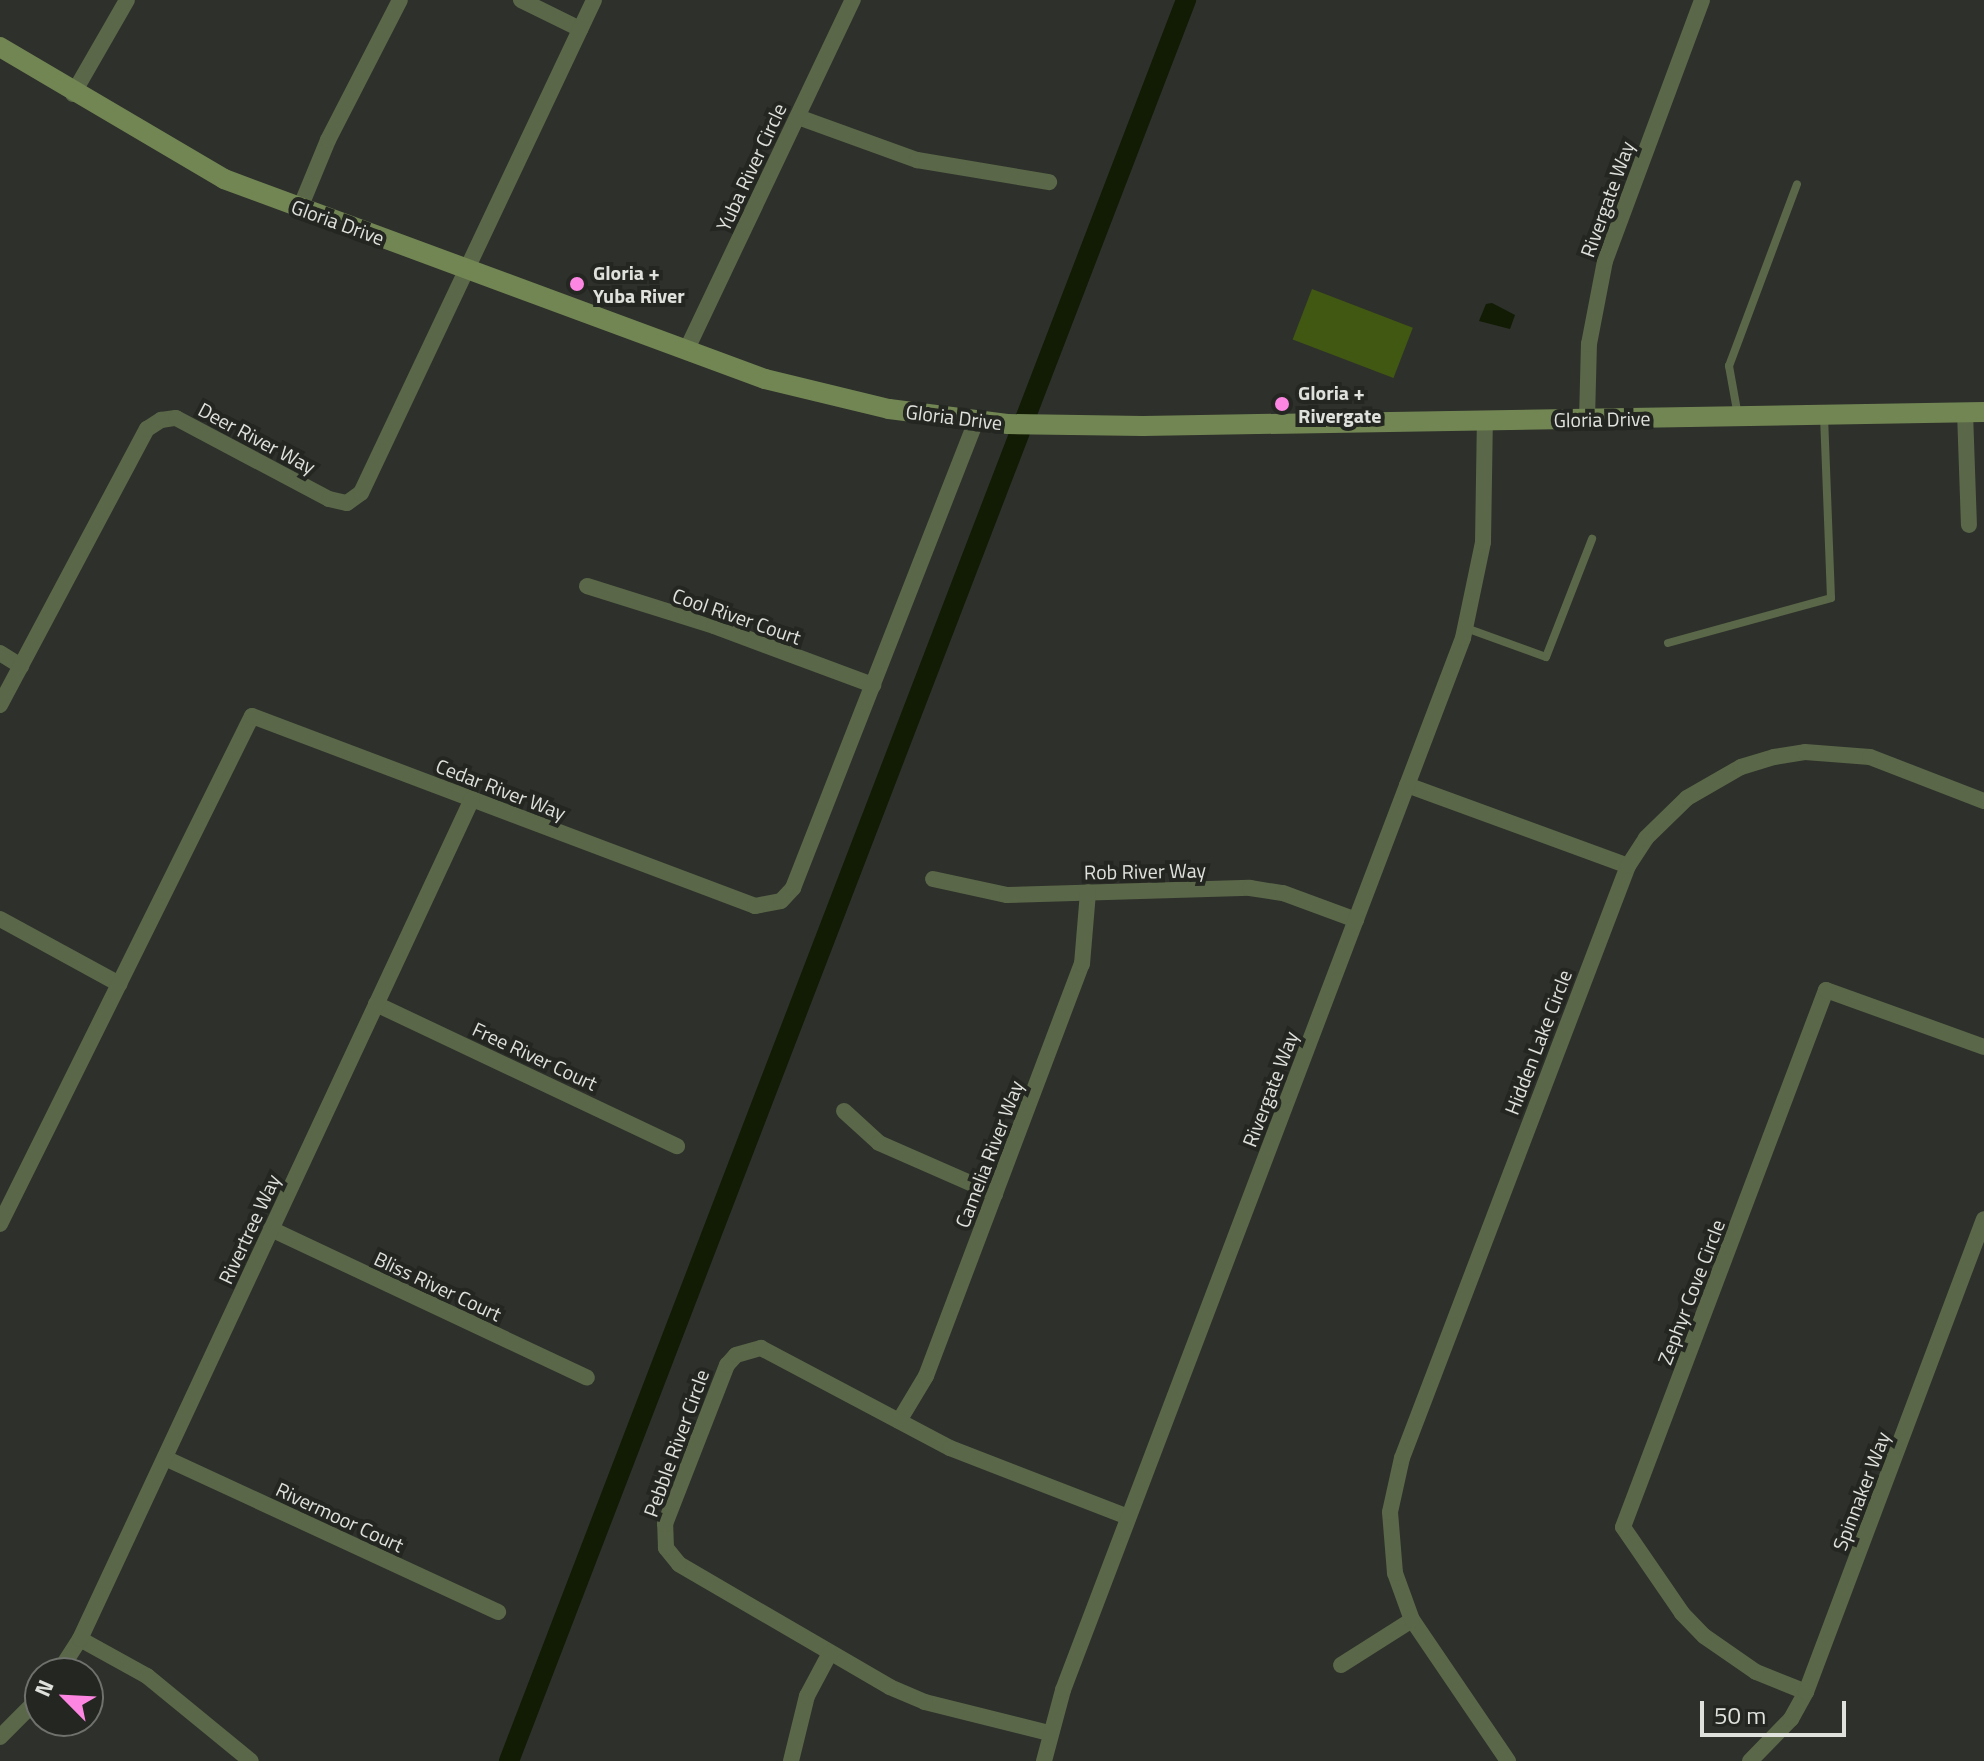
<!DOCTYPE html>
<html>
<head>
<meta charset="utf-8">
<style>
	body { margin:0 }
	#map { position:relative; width:1984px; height:1761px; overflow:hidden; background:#2e302b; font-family:"Titillium Web",sans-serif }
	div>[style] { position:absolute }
	.green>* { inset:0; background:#415812; transform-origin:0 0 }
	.water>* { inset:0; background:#121b03 }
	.canal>* { height:20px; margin:-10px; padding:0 10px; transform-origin:10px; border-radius:10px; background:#121b03 }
	.lane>* { height:8px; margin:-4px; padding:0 4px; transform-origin:4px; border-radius:4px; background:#5a6748 }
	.street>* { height:16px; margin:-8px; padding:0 8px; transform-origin:8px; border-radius:8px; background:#5a6748 }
	.secondary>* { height:20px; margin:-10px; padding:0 10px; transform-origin:10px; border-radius:10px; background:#728653 }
	.dots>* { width:22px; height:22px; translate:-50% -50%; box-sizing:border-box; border:4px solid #242621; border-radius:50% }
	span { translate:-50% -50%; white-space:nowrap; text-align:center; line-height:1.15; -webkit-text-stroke:8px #242621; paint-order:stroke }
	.street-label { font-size:20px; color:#dfe1dd }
	.poi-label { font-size:20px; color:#dfe1dd; font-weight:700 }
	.left { translate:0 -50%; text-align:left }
	.north { position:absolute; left:24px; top:1657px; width:80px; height:80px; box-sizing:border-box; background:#242621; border:2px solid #6f716c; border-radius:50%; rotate:294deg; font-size:22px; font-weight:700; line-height:32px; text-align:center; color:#dfe1dd }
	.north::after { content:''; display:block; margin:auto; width:28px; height:36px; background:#fd86e2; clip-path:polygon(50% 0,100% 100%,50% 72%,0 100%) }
	.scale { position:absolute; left:1700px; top:1701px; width:146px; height:36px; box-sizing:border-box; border:4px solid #dfe1dd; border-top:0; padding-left:10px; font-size:24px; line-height:28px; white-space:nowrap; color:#dfe1dd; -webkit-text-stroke:6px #242621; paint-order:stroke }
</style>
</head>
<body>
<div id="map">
	<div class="green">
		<div style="left:1312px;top:289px;width:108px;height:54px;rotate:21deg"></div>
	</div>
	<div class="water">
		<div style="clip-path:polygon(1492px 303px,1515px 315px,1510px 329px,1479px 321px,1486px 304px)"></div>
	</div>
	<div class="canal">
		<div style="left:509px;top:1761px;width:1887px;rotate:-68.97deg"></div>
	</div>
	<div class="lane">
		<div style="left:1738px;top:416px;width:51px;rotate:-100.2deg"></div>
		<div style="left:1729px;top:366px;width:194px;rotate:-69.5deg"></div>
		<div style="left:1466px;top:628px;width:85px;rotate:19.9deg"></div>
		<div style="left:1546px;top:657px;width:127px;rotate:-68.7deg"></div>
		<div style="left:1668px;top:643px;width:169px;rotate:-15.4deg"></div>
		<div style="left:1831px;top:598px;width:182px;rotate:-92.2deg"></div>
	</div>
	<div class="street">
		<div style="left:521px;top:0;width:66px;rotate:26.2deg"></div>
		<div style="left:73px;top:94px;width:108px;rotate:-60.1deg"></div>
		<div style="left:798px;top:117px;width:127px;rotate:19.9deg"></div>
		<div style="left:917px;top:160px;width:134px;rotate:9.5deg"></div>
		<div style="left:300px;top:208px;width:74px;rotate:-67.6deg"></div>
		<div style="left:328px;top:140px;width:157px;rotate:-62.8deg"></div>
		<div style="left:686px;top:351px;width:389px;rotate:-64.6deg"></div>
		<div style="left:1965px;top:412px;width:113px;rotate:88deg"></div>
		<div style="left:1587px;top:419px;width:75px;rotate:-88.5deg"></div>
		<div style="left:1589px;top:344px;width:85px;rotate:-79.1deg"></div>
		<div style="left:1605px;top:261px;width:278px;rotate:-69.6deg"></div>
		<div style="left:587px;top:586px;width:133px;rotate:17.5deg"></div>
		<div style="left:714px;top:626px;width:170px;rotate:20.4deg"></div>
		<div style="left:0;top:653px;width:25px;rotate:32deg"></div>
		<div style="left:0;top:705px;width:313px;rotate:-62deg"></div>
		<div style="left:147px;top:429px;width:17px;rotate:-33deg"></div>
		<div style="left:161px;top:420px;width:15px;rotate:-8deg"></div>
		<div style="left:176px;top:418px;width:173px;rotate:27.9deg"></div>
		<div style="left:329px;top:499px;width:18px;rotate:13deg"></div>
		<div style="left:347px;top:503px;width:17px;rotate:-36deg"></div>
		<div style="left:361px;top:493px;width:545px;rotate:-64.7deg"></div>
		<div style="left:1407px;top:785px;width:235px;rotate:20.1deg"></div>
		<div style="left:933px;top:879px;width:76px;rotate:12.2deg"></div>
		<div style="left:1007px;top:895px;width:243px;rotate:-1.7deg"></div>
		<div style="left:1250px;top:888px;width:33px;rotate:9deg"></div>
		<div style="left:1283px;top:893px;width:78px;rotate:20.3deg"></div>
		<div style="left:0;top:919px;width:136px;rotate:28.6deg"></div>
		<div style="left:376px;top:1004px;width:333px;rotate:25.3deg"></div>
		<div style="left:844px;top:1111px;width:47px;rotate:42.4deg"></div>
		<div style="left:879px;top:1143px;width:127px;rotate:23.7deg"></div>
		<div style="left:0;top:1224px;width:567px;rotate:-63.62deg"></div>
		<div style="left:252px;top:716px;width:538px;rotate:20.69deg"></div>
		<div style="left:755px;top:906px;width:26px;rotate:-11deg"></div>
		<div style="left:781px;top:901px;width:18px;rotate:-47deg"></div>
		<div style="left:793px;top:888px;width:502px;rotate:-68.6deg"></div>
		<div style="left:271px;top:1229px;width:349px;rotate:25.2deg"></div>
		<div style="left:899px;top:1421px;width:52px;rotate:-59deg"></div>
		<div style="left:926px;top:1376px;width:441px;rotate:-69.3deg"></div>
		<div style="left:1082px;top:964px;width:72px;rotate:-85.2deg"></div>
		<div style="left:165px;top:1458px;width:367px;rotate:24.8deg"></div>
		<div style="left:80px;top:1639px;width:77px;rotate:28.9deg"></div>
		<div style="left:147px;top:1676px;width:134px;rotate:39.3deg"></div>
		<div style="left:1341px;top:1665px;width:84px;rotate:-32.4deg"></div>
		<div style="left:58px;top:1673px;width:40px;rotate:-57.1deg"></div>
		<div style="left:80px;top:1639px;width:927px;rotate:-64.98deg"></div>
		<div style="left:1806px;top:1692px;width:54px;rotate:-158.2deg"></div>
		<div style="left:1756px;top:1672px;width:63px;rotate:-145.3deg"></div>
		<div style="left:1704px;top:1636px;width:32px;rotate:-134deg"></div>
		<div style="left:1682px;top:1613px;width:104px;rotate:-124.5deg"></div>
		<div style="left:1623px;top:1527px;width:574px;rotate:-69.29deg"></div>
		<div style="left:1826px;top:990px;width:168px;rotate:19.8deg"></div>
		<div style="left:1049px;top:1733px;width:128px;rotate:-166deg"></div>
		<div style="left:925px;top:1702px;width:38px;rotate:-157deg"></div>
		<div style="left:890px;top:1687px;width:244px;rotate:-149.8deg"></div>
		<div style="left:679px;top:1564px;width:21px;rotate:-129deg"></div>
		<div style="left:666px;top:1548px;width:24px;rotate:-92deg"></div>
		<div style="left:665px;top:1524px;width:171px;rotate:-68.7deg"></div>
		<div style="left:727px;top:1365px;width:13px;rotate:-48deg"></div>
		<div style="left:736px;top:1355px;width:26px;rotate:-16deg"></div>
		<div style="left:761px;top:1348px;width:214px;rotate:27.9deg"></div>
		<div style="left:950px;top:1448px;width:191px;rotate:21.2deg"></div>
		<div style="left:0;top:1737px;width:57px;rotate:-45deg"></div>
		<div style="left:791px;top:1761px;width:67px;rotate:-76.2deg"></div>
		<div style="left:807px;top:1696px;width:49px;rotate:-61.9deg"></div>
		<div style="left:1044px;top:1761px;width:73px;rotate:-75deg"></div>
		<div style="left:1063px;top:1690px;width:1125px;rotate:-69.18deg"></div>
		<div style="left:1463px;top:638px;width:98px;rotate:-78.2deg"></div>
		<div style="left:1483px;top:542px;width:121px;rotate:-89.1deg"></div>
		<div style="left:1508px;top:1761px;width:171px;rotate:-124.2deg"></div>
		<div style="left:1412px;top:1620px;width:50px;rotate:-109.9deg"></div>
		<div style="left:1395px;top:1573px;width:61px;rotate:-94.7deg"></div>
		<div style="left:1390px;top:1512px;width:55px;rotate:-77.5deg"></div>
		<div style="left:1402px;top:1458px;width:634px;rotate:-69.11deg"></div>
		<div style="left:1628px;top:866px;width:33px;rotate:-57deg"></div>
		<div style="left:1646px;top:838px;width:57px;rotate:-44.3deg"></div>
		<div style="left:1687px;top:798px;width:62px;rotate:-29.9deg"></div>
		<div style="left:1741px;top:767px;width:34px;rotate:-17deg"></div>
		<div style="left:1774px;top:757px;width:31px;rotate:-9deg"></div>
		<div style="left:1805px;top:752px;width:65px;rotate:4.4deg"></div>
		<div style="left:1870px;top:757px;width:122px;rotate:21.1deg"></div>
		<div style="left:1750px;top:1761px;width:59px;rotate:-45.7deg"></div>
		<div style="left:1791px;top:1719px;width:31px;rotate:-61deg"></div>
		<div style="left:1806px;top:1692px;width:505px;rotate:-69.38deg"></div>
	</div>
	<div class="secondary">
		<div style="left:0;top:47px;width:260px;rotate:30.5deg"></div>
		<div style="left:224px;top:179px;width:577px;rotate:20.29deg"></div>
		<div style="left:765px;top:379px;width:128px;rotate:13.6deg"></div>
		<div style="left:889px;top:409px;width:119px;rotate:7.2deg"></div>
		<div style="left:1007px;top:424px;width:136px;rotate:0.8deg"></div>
		<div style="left:1143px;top:426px;width:841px;rotate:-0.95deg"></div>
	</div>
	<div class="dots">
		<div style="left:577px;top:284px;background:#fd86e2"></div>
		<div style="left:1282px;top:404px;background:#fd86e2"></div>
	</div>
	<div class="street-label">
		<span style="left:751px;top:167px;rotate:-65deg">Yuba River Circle</span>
		<span style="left:1607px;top:199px;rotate:-70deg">Rivergate Way</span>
		<span style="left:338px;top:222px;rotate:20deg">Gloria Drive</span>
		<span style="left:954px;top:417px;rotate:7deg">Gloria Drive</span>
		<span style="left:1602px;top:419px;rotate:-1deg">Gloria Drive</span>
		<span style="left:257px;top:438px;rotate:28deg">Deer River Way</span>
		<span style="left:737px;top:616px;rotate:19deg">Cool River Court</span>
		<span style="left:501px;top:789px;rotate:21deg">Cedar River Way</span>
		<span style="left:1145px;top:871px;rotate:-1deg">Rob River Way</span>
		<span style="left:1538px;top:1042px;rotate:-69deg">Hidden Lake Circle</span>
		<span style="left:535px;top:1056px;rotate:25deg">Free River Court</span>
		<span style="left:1270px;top:1089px;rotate:-69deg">Rivergate Way</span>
		<span style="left:989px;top:1154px;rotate:-69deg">Camelia River Way</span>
		<span style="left:249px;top:1229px;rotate:-65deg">Rivertree Way</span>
		<span style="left:438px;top:1286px;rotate:25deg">Bliss River Court</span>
		<span style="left:1691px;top:1292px;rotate:-69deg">Zephyr Cove Circle</span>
		<span style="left:676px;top:1443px;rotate:-70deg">Pebble River Circle</span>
		<span style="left:1861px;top:1491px;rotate:-69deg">Spinnaker Way</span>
		<span style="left:340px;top:1517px;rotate:25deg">Rivermoor Court</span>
	</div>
	<div class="poi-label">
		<span class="left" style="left:593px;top:284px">Gloria +<br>Yuba River</span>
		<span class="left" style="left:1298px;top:404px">Gloria +<br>Rivergate</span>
	</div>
	<div class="north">N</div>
	<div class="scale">50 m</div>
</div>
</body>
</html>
